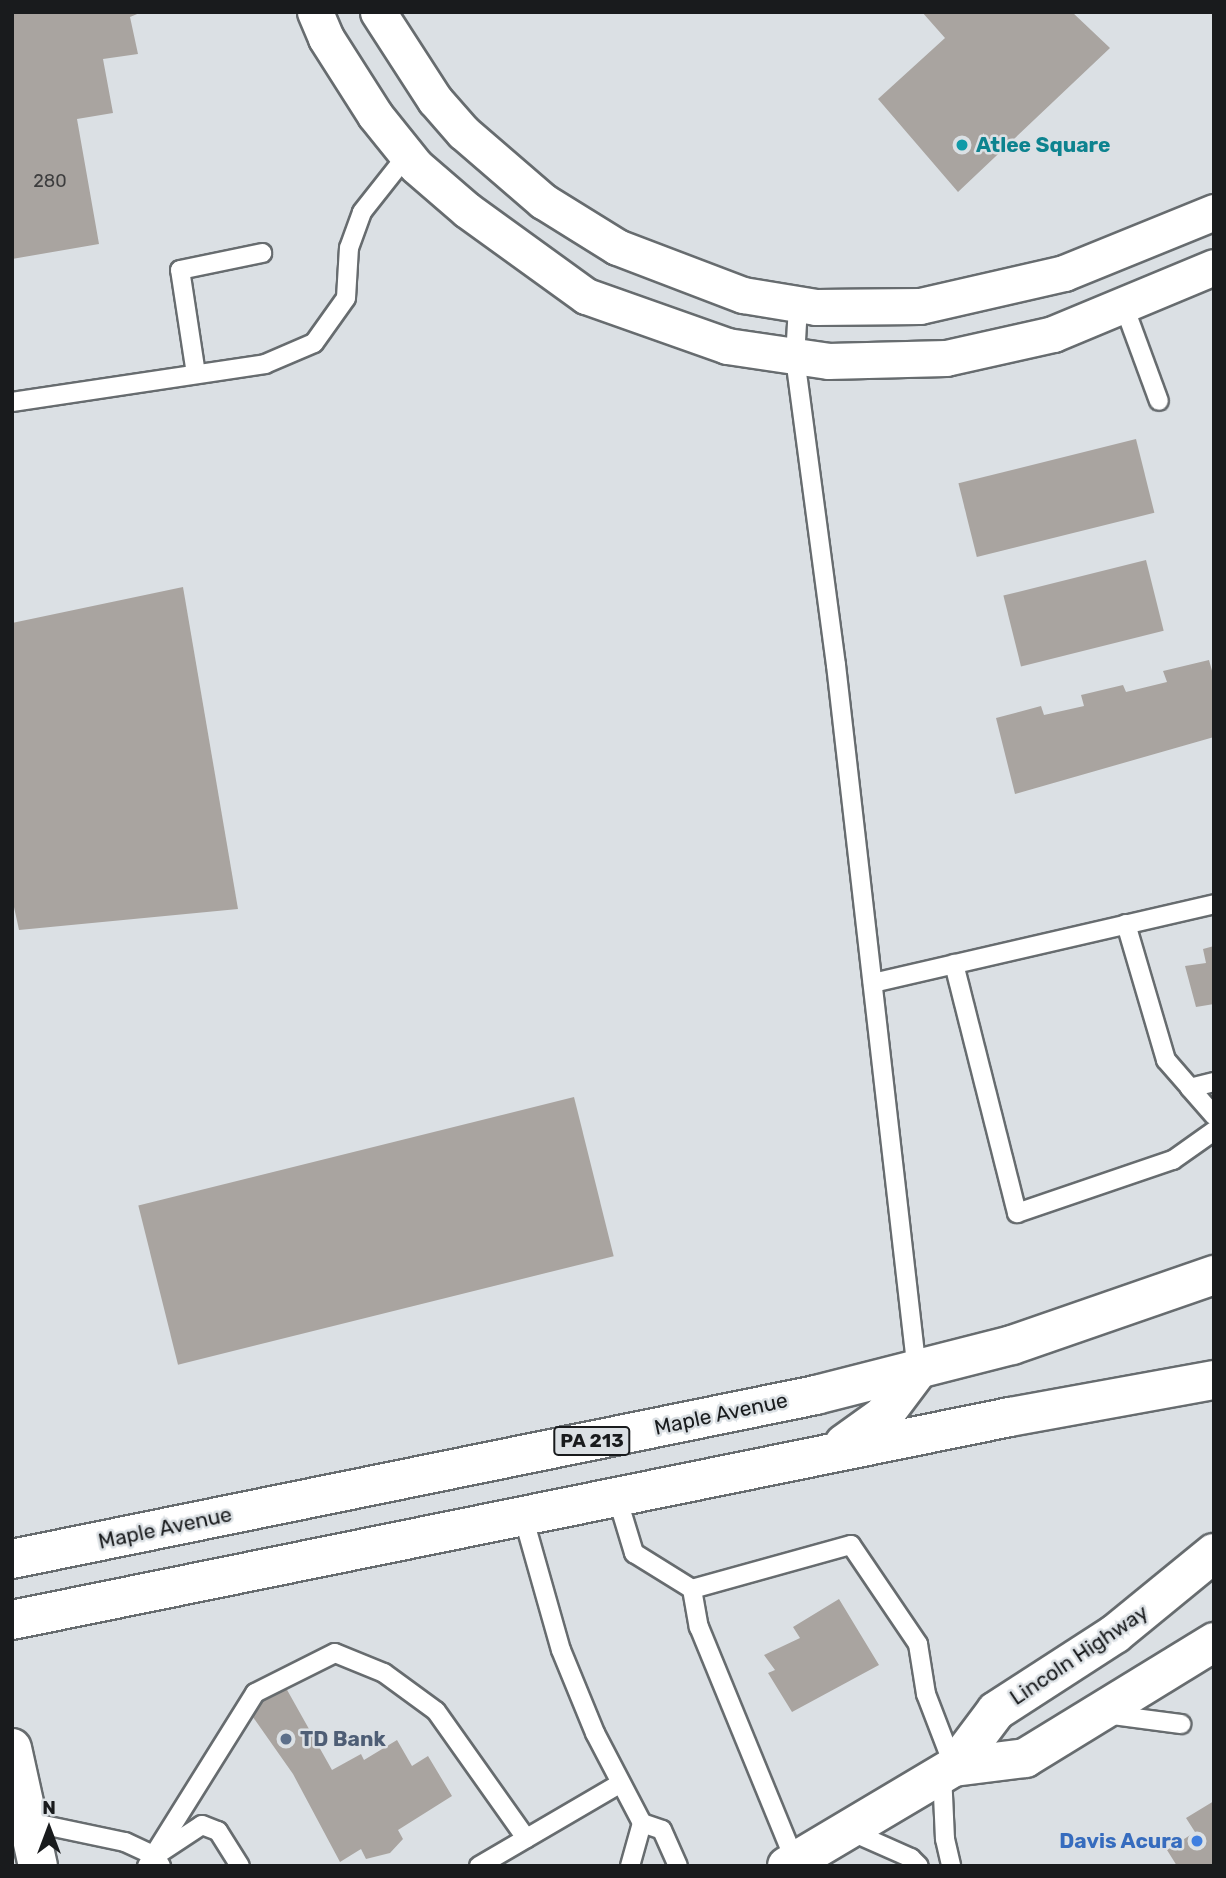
<!DOCTYPE html>
<html>
<head>
<meta charset="utf-8">
<style>
	body { margin:0 }
	#map { position:relative; width:1226px; height:1878px; overflow:hidden; background:#dbe0e4; font-family:Rubik,sans-serif }
	div>[style] { position:absolute }
	.building>* { inset:0; background:#a9a4a0; transform-origin:0 0 }
	.roads { filter:drop-shadow(2px 0 #676c6f) drop-shadow(-2px 0 #676c6f) drop-shadow(0 2px #676c6f) drop-shadow(0 -2px #676c6f) }
	.service>* { height:18px; margin:-9px; padding:0 9px; transform-origin:9px; border-radius:9px; background:#fff }
	.minor>* { height:35px; margin:-17.5px; padding:0 17.5px; transform-origin:17.5px; border-radius:17.5px; background:#fff }
	.secondary>* { height:38px; margin:-19px; padding:0 19px; transform-origin:19px; border-radius:19px; background:#fff }
	.primary>* { height:38px; margin:-19px; padding:0 19px; transform-origin:19px; border-radius:19px; background:#fff }
	.dots>* { width:19px; height:19px; translate:-50% -50%; box-sizing:border-box; border:4px solid #dbe0e4; border-radius:50% }
	span { translate:-50% -50%; white-space:nowrap; text-align:center; line-height:1.15; -webkit-text-stroke:5px #dbe0e4; paint-order:stroke }
	.number-label { font-size:18px; color:#3d3d3e }
	.number-label span { -webkit-text-stroke-width:0 }
	.shield-label span { padding:2px 5px; background:#dbe0e4; border:2px solid; border-radius:5px; -webkit-text-stroke-width:0 }
	.shield-label { font-size:19px; color:#191b1d; font-weight:700 }
	.culture-label { font-size:21px; color:#0d838f; font-weight:700 }
	.left { translate:0 -50%; text-align:left }
	.street-label { font-size:21px; color:#191b1d }
	.service-label { font-size:21px; color:#4e5e75; font-weight:700 }
	.shop-label { font-size:21px; color:#366cbe; font-weight:700 }
	.right { translate:-100% -50%; text-align:right }
	.frame { position:absolute; inset:0; border:14px solid #191b1d; pointer-events:none }
	.north { position:absolute; left:14px; top:1794px; width:70px; height:70px; -webkit-text-stroke:5px #dbe0e4; paint-order:stroke; rotate:0deg; font-size:19px; font-weight:700; line-height:28px; text-align:center; color:#191b1d }
	.north::after { content:''; display:block; margin:auto; width:24px; height:32px; background:#191b1d; clip-path:polygon(50% 0,100% 100%,50% 72%,0 100%) }
</style>
</head>
<body>
<div id="map">
	<div class="building">
		<div style="clip-path:polygon(12px 12px,142px 12px,130px 17px,138px 54px,103px 59px,113px 113px,77px 119px,99px 244px,12px 259px)"></div>
		<div style="clip-path:polygon(922px 12px,1072px 12px,1110px 48px,958px 192px,878px 99px,945px 38px)"></div>
		<div style="left:1136px;top:439px;width:76px;height:183px;rotate:76deg"></div>
		<div style="left:1146px;top:560px;width:73px;height:147px;rotate:76deg"></div>
		<div style="clip-path:polygon(183px 587px,238px 909px,19px 930px,12px 898px,12px 623px)"></div>
		<div style="clip-path:polygon(1209px 660px,1214px 678px,1214px 737px,1015px 794px,996px 718px,1041px 706px,1044px 715px,1084px 706px,1081px 695px,1123px 685px,1126px 692px,1167px 682px,1163px 671px)"></div>
		<div style="clip-path:polygon(1214px 946px,1214px 1004px,1196px 1007px,1185px 966px,1206px 963px,1203px 949px)"></div>
		<div style="left:574px;top:1097px;width:164px;height:449px;rotate:76deg"></div>
		<div style="clip-path:polygon(839px 1599px,879px 1665px,792px 1712px,768px 1673px,775px 1670px,764px 1655px,800px 1638px,793px 1627px)"></div>
		<div style="clip-path:polygon(286px 1688px,332px 1770px,361px 1754px,364px 1760px,397px 1740px,412px 1766px,428px 1756px,452px 1796px,398px 1830px,403px 1839px,390px 1853px,366px 1859px,361px 1849px,340px 1862px,293px 1774px,248px 1710px)"></div>
		<div style="clip-path:polygon(1214px 1801px,1214px 1866px,1177px 1866px,1167px 1850px,1195px 1832px,1186px 1818px)"></div>
	</div>
	<div class="roads">
		<div class="service">
			<div style="left:798px;top:306px;width:52px;rotate:93.3deg"></div>
			<div style="left:795px;top:358px;width:310px;rotate:82.4deg"></div>
			<div style="left:836px;top:665px;width:711px;rotate:83.46deg"></div>
			<div style="left:1124px;top:306px;width:101px;rotate:69.8deg"></div>
			<div style="left:196px;top:374px;width:105px;rotate:-98.7deg"></div>
			<div style="left:180px;top:270px;width:84px;rotate:-11.7deg"></div>
			<div style="left:12px;top:402px;width:256px;rotate:-8.5deg"></div>
			<div style="left:265px;top:364px;width:53px;rotate:-23.2deg"></div>
			<div style="left:314px;top:343px;width:55px;rotate:-54.6deg"></div>
			<div style="left:346px;top:298px;width:50px;rotate:-86.6deg"></div>
			<div style="left:349px;top:248px;width:38px;rotate:-70deg"></div>
			<div style="left:362px;top:212px;width:73px;rotate:-51.7deg"></div>
			<div style="left:1126px;top:924px;width:142px;rotate:73.6deg"></div>
			<div style="left:1166px;top:1060px;width:37px;rotate:49deg"></div>
			<div style="left:954px;top:964px;width:257px;rotate:75.8deg"></div>
			<div style="left:1017px;top:1213px;width:165px;rotate:-18.8deg"></div>
			<div style="left:1173px;top:1160px;width:50px;rotate:-35.3deg"></div>
			<div style="left:873px;top:983px;width:350px;rotate:-13deg"></div>
			<div style="left:1214px;top:1082px;width:25px;rotate:166deg"></div>
			<div style="left:1190px;top:1088px;width:37px;rotate:49deg"></div>
			<div style="left:617px;top:1497px;width:59px;rotate:73.1deg"></div>
			<div style="left:634px;top:1553px;width:68px;rotate:31.8deg"></div>
			<div style="left:692px;top:1589px;width:165px;rotate:-15.5deg"></div>
			<div style="left:851px;top:1545px;width:120px;rotate:55.9deg"></div>
			<div style="left:918px;top:1644px;width:51px;rotate:80.9deg"></div>
			<div style="left:926px;top:1694px;width:78px;rotate:69deg"></div>
			<div style="left:523px;top:1516px;width:139px;rotate:74.2deg"></div>
			<div style="left:561px;top:1650px;width:90px;rotate:67.7deg"></div>
			<div style="left:595px;top:1733px;width:102px;rotate:62.4deg"></div>
			<div style="left:642px;top:1823px;width:21px;rotate:19deg"></div>
			<div style="left:662px;top:1830px;width:39px;rotate:66deg"></div>
			<div style="left:692px;top:1589px;width:39px;rotate:80deg"></div>
			<div style="left:699px;top:1627px;width:253px;rotate:67.7deg"></div>
			<div style="left:1105px;top:1714px;width:77px;rotate:7.5deg"></div>
			<div style="left:942px;top:1773px;width:66px;rotate:87.4deg"></div>
			<div style="left:945px;top:1839px;width:28px;rotate:77deg"></div>
			<div style="left:25px;top:1821px;width:102px;rotate:11.9deg"></div>
			<div style="left:125px;top:1842px;width:33px;rotate:25deg"></div>
			<div style="left:155px;top:1856px;width:12px;rotate:59deg"></div>
			<div style="left:850px;top:1831px;width:67px;rotate:23.9deg"></div>
			<div style="left:911px;top:1858px;width:11px;rotate:45deg"></div>
			<div style="left:161px;top:1852px;width:49px;rotate:-33.4deg"></div>
			<div style="left:202px;top:1825px;width:17px;rotate:21deg"></div>
			<div style="left:218px;top:1831px;width:41px;rotate:57.8deg"></div>
			<div style="left:147px;top:1866px;width:204px;rotate:-58deg"></div>
			<div style="left:255px;top:1693px;width:89px;rotate:-26.6deg"></div>
			<div style="left:335px;top:1653px;width:53px;rotate:22.2deg"></div>
			<div style="left:384px;top:1673px;width:64px;rotate:36.2deg"></div>
			<div style="left:436px;top:1711px;width:156px;rotate:54.7deg"></div>
			<div style="left:479px;top:1866px;width:164px;rotate:-30.3deg"></div>
			<div style="left:630px;top:1866px;width:45px;rotate:-74.4deg"></div>
		</div>
		<div class="minor">
			<div style="left:315px;top:12px;width:28px;rotate:67deg"></div>
			<div style="left:326px;top:38px;width:91px;rotate:57.5deg"></div>
			<div style="left:375px;top:115px;width:65px;rotate:51.2deg"></div>
			<div style="left:416px;top:166px;width:67px;rotate:40.8deg"></div>
			<div style="left:467px;top:210px;width:147px;rotate:35.9deg"></div>
			<div style="left:586px;top:296px;width:150px;rotate:19.5deg"></div>
			<div style="left:727px;top:346px;width:102px;rotate:8.4deg"></div>
			<div style="left:828px;top:361px;width:118px;rotate:-1.5deg"></div>
			<div style="left:946px;top:358px;width:110px;rotate:-12.6deg"></div>
			<div style="left:1053px;top:334px;width:174px;rotate:-22.6deg"></div>
			<div style="left:378px;top:12px;width:105px;rotate:57.1deg"></div>
			<div style="left:435px;top:100px;width:43px;rotate:48.8deg"></div>
			<div style="left:463px;top:132px;width:106px;rotate:40.8deg"></div>
			<div style="left:543px;top:201px;width:87px;rotate:31.9deg"></div>
			<div style="left:617px;top:247px;width:135px;rotate:20.9deg"></div>
			<div style="left:743px;top:295px;width:74px;rotate:9.3deg"></div>
			<div style="left:816px;top:307px;width:104px;rotate:-0.6deg"></div>
			<div style="left:920px;top:306px;width:148px;rotate:-12.9deg"></div>
			<div style="left:1064px;top:273px;width:162px;rotate:-22.1deg"></div>
		</div>
		<div class="secondary">
			<div style="left:12px;top:1748px;width:121px;rotate:77.6deg"></div>
		</div>
		<div class="primary">
			<div style="left:844px;top:1444px;width:49px;rotate:-35.9deg"></div>
			<div style="left:884px;top:1415px;width:55px;rotate:-53.1deg"></div>
			<div style="left:12px;top:1559px;width:821px;rotate:-11.53deg"></div>
			<div style="left:816px;top:1395px;width:202px;rotate:-14.3deg"></div>
			<div style="left:1012px;top:1345px;width:214px;rotate:-19.1deg"></div>
			<div style="left:12px;top:1620px;width:1018px;rotate:-11.5deg"></div>
			<div style="left:1010px;top:1417px;width:207px;rotate:-10.3deg"></div>
			<div style="left:954px;top:1767px;width:70px;rotate:-53.1deg"></div>
			<div style="left:996px;top:1711px;width:142px;rotate:-32.9deg"></div>
			<div style="left:1115px;top:1634px;width:128px;rotate:-39.3deg"></div>
			<div style="left:787px;top:1866px;width:194px;rotate:-30.7deg"></div>
			<div style="left:954px;top:1767px;width:72px;rotate:-7.2deg"></div>
			<div style="left:1025px;top:1758px;width:222px;rotate:-31.5deg"></div>
		</div>
	</div>
	<div class="dots">
		<div style="left:962px;top:145px;background:#0f9aa8"></div>
		<div style="left:286px;top:1739px;background:#5c6f8a"></div>
		<div style="left:1197px;top:1841px;background:#3f7fe0"></div>
	</div>
	<div class="number-label">
		<span style="left:50px;top:181px">280</span>
	</div>
	<div class="shield-label">
		<span style="left:592px;top:1441px">PA 213</span>
	</div>
	<div class="culture-label">
		<span class="left" style="left:976px;top:145px">Atlee Square</span>
	</div>
	<div class="street-label">
		<span style="left:721px;top:1414px;rotate:-12deg">Maple Avenue</span>
		<span style="left:165px;top:1528px;rotate:-12deg">Maple Avenue</span>
		<span style="left:1079px;top:1655px;rotate:-34deg">Lincoln Highway</span>
	</div>
	<div class="service-label">
		<span class="left" style="left:300px;top:1739px">TD Bank</span>
	</div>
	<div class="shop-label">
		<span class="right" style="left:1183px;top:1841px">Davis Acura</span>
	</div>
	<div class="frame"></div>
	<div class="north">N</div>
</div>
</body>
</html>
